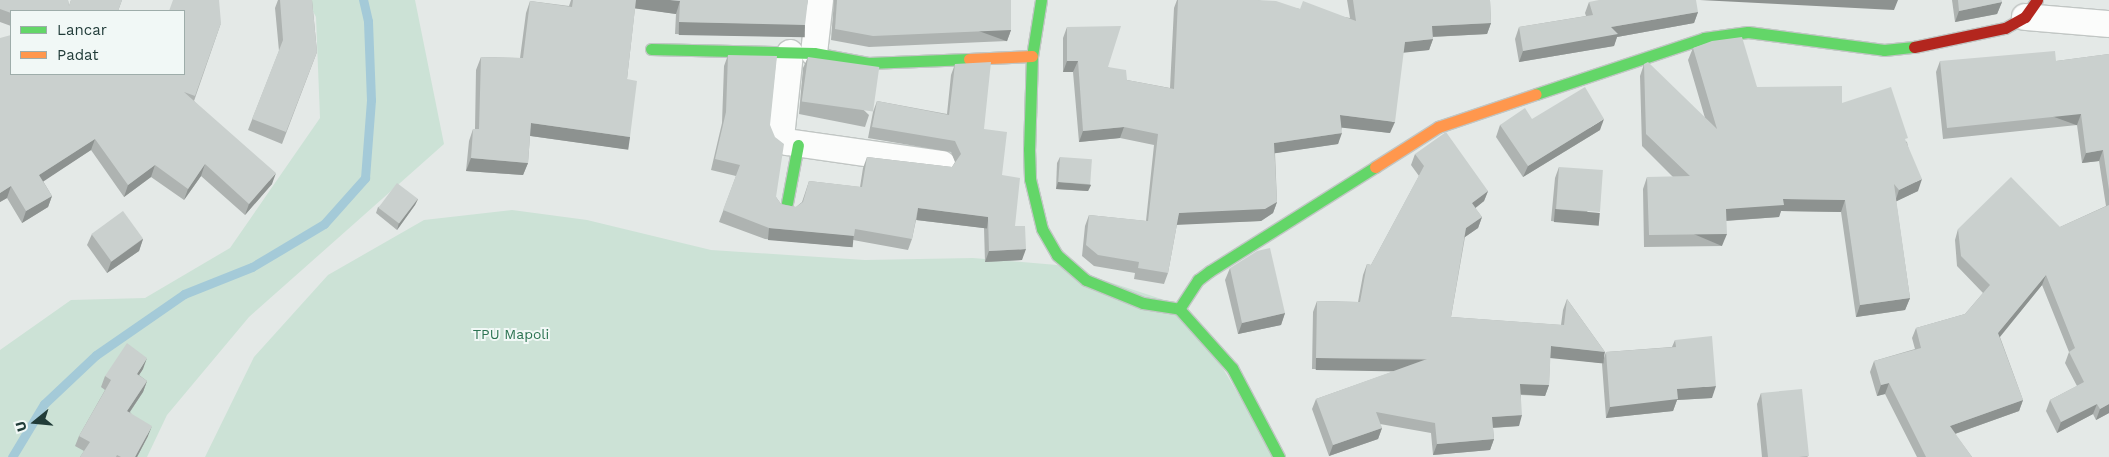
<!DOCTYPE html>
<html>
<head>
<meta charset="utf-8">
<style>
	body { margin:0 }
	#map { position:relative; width:2109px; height:457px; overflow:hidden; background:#e4e9e7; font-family:"Work Sans",sans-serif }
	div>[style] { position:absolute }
	.green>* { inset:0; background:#cce2d6 }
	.stream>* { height:9px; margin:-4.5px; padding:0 4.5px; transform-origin:4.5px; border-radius:4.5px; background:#a4cad8 }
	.roads { filter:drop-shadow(1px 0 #c1c6c4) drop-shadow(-1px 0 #c1c6c4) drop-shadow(0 1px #c1c6c4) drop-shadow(0 -1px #c1c6c4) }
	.street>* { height:26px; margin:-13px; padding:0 13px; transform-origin:13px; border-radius:13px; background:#fbfcfb }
	.fast>* { height:11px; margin:-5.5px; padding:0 5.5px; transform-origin:5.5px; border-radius:5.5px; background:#63d668 }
	.slow>* { height:11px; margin:-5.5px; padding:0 5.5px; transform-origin:5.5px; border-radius:5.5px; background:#ff974d }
	.jam>* { height:11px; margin:-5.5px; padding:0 5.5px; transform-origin:5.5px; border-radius:5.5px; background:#b3261e }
	.wall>* { inset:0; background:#aeb3b1 }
	.shaded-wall>* { inset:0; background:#8d9290; transform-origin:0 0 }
	.building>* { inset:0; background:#cad0ce; transform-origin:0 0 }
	span { translate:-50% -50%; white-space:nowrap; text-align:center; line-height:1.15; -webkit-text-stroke:4px #f1f8f6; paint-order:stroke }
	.park-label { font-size:14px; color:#2b7351 }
	.legend { position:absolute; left:10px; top:10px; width:175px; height:65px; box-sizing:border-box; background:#f1f8f6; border:1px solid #9eadaa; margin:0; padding:6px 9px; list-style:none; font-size:15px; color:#213c39 }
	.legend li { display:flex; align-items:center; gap:10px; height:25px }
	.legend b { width:25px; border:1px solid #9eadaa }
	.north { position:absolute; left:10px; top:397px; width:50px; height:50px; -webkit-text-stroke:4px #f1f8f6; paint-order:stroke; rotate:253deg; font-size:14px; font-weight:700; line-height:20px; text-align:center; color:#213c39 }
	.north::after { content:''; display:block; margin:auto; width:18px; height:22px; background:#213c39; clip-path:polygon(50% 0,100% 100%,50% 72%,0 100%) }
</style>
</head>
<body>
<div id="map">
	<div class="green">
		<div style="clip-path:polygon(307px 0,415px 0,444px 144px,249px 317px,167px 415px,147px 457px,0 457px,0 350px,71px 300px,145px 298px,230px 248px,320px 118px,316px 17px)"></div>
		<div style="clip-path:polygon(512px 210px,587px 220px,711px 250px,865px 260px,973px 258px,1057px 265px,1186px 307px,1276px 457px,205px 457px,254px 357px,328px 275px,424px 220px)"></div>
	</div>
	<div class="stream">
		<div style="left:12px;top:457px;width:62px;rotate:-58.9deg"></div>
		<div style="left:44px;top:404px;width:71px;rotate:-43.3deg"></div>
		<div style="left:96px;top:355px;width:107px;rotate:-34.7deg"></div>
		<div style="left:184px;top:294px;width:73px;rotate:-21.7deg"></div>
		<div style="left:252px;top:267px;width:84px;rotate:-30.8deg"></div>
		<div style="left:324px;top:224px;width:62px;rotate:-48.3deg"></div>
		<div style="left:365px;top:178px;width:78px;rotate:-85.6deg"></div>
		<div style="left:371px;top:100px;width:79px;rotate:-92.2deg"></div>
		<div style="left:368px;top:21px;width:22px;rotate:-103deg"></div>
	</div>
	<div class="roads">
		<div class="street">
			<div style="left:2025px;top:17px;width:84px;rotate:4.8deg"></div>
			<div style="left:790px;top:53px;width:84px;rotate:96.1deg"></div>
			<div style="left:781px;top:137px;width:8px;rotate:40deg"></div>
			<div style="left:787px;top:142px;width:157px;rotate:8.1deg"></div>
			<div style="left:814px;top:53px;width:53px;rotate:-83.5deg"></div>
		</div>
		<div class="fast">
			<div style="left:1041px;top:0;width:57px;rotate:99.1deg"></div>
			<div style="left:1032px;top:56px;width:93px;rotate:91.8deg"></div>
			<div style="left:1029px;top:149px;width:30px;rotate:88deg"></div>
			<div style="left:1030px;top:179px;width:51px;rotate:76.5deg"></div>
			<div style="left:1042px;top:229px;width:30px;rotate:60deg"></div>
			<div style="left:1057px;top:255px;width:38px;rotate:41deg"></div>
			<div style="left:1086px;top:280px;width:61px;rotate:22deg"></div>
			<div style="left:1143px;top:303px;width:36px;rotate:9deg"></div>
			<div style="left:651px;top:49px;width:163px;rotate:1.4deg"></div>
			<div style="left:814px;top:53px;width:55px;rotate:10.5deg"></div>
			<div style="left:868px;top:63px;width:101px;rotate:-2.3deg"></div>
			<div style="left:1536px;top:94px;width:177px;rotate:-18.4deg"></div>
			<div style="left:1704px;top:38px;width:44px;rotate:-7.8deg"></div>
			<div style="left:1748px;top:32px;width:137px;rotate:7.5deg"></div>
			<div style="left:1884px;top:50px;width:30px;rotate:-6deg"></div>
			<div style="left:787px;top:203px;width:59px;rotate:-79.3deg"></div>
			<div style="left:1279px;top:457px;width:101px;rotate:-117.8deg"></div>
			<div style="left:1232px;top:368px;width:79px;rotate:-131.9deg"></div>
			<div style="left:1179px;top:309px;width:35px;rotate:-57deg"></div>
			<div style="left:1198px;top:280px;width:15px;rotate:-37deg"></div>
			<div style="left:1210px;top:271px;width:195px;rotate:-32.2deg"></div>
		</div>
		<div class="slow">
			<div style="left:969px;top:59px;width:63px;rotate:-2.7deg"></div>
			<div style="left:1375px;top:167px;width:75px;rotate:-32.4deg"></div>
			<div style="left:1438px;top:127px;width:103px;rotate:-18.6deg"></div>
		</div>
		<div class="jam">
			<div style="left:1914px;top:47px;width:93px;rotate:-11.8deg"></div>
			<div style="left:2005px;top:28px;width:23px;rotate:-29deg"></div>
			<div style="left:2025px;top:17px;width:21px;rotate:-55deg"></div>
		</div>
	</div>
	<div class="wall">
		<div style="clip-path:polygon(0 0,68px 0,69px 6px,71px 0,122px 0,118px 11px,11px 11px,11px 26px,0 22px)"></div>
		<div style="clip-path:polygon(278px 0,312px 0,317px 52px,282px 144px,248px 130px,279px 51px,275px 8px)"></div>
		<div style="clip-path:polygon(571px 0,808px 0,801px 37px,675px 34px,676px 14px,635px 8px,627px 79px,630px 137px,625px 149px,530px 136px,528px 163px,523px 175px,466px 171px,469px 141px,473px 129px,475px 129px,476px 70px,481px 57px,520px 58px,526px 13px,530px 1px,569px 6px)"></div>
		<div style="clip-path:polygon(834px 0,1011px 0,1011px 30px,1007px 41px,869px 47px,831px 40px)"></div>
		<div style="clip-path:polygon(1177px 0,1257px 0,1300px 9px,1350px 18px,1347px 0,1490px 0,1491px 23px,1487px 34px,1433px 37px,1433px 39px,1429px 50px,1403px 52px,1390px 133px,1342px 127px,1338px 144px,1275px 153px,1277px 202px,1273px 213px,1261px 221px,1177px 224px,1168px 273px,1164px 284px,1134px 279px,1135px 273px,1094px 266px,1082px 256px,1085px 226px,1089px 215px,1146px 221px,1154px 145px,1120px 138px,1079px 142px,1073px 72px,1063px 72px,1063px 38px,1067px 27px,1108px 67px,1127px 80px,1170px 88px,1174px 8px)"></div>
		<div style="clip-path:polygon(1952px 0,2001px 0,2002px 2px,1997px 14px,1955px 22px)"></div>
		<div style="clip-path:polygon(1589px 2px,1698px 12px,1694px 23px,1617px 37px,1614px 46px,1519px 62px,1515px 39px,1519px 27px,1586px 16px,1585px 13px)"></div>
		<div style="clip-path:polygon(221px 23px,194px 101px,272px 184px,245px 215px,201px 176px,184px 200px,151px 177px,124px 197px,91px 150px,43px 181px,52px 196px,48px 207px,22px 223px,7px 198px,0 202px,0 38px,184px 74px)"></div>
		<div style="clip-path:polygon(1693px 48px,1757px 87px,1842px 103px,1907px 142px,1918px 191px,1896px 201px,1910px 298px,1905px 310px,1856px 317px,1841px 212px,1781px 211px,1779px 217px,1726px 221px,1722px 246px,1644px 247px,1643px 189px,1647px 177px,1673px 177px,1642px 146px,1640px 76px,1644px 64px,1705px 118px,1688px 60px)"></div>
		<div style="clip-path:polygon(2109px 54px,2109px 413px,2096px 420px,2093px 414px,2057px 433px,2046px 411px,2050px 400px,2077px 386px,2065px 363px,2069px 352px,2042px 285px,2000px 337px,2023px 400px,2019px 411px,1955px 434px,1972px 457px,1917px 457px,1885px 394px,1877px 396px,1870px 372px,1874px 361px,1915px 349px,1912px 338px,1916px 328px,1965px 314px,1983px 293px,1957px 266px,1955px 240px,1958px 229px,2060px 227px,2106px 206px,2099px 161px,2082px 163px,2077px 125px,1943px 139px,1936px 72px,1940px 61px,2056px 61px)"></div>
		<div style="clip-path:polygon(728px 55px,770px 125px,776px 197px,781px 204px,796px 207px,802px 202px,809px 181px,860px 187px,863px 168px,867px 157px,952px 167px,955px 162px,951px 152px,868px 138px,873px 112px,877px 101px,947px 114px,951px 75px,955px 64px,984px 129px,1002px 175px,1022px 260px,985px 262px,984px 228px,916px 220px,912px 239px,908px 250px,853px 240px,850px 247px,765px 239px,719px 222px,736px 176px,711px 170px,722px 123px,724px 66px)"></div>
		<div style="clip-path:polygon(808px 57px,869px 115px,865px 127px,799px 114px,803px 68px)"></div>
		<div style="clip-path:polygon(1532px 119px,1600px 130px,1523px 177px,1496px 137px,1500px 125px)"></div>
		<div style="clip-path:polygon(1415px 154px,1488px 191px,1484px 201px,1475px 208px,1482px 217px,1478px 228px,1465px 237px,1451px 317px,1561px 325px,1563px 310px,1567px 299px,1605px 352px,1601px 363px,1550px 357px,1549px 385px,1545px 396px,1521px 395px,1519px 426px,1493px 428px,1494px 439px,1490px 450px,1433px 455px,1431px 433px,1380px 424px,1382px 428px,1378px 439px,1329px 456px,1312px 409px,1316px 399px,1398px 370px,1312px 369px,1313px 312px,1317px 301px,1358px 302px,1363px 275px,1367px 264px,1371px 265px,1419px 176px,1411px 165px)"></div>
		<div style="clip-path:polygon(1060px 157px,1091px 185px,1088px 191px,1056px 189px,1057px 163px)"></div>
		<div style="clip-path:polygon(1559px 167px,1596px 225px,1551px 221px,1555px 178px)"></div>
		<div style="clip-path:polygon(418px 199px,415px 205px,397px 230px,376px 213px,378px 207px)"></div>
		<div style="clip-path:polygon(92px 234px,143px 239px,139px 251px,107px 273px,87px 245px)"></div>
		<div style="clip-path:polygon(1230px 268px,1285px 313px,1281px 325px,1238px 334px,1225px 280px)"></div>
		<div style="clip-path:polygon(1675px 340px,1712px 398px,1677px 400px,1673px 411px,1606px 418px,1602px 364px,1606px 352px,1672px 347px)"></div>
		<div style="clip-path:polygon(143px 369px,139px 375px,147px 381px,143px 392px,130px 412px,148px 436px,137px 457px,80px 457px,84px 451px,75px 446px,79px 436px,105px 390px,101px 387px,105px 376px)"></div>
		<div style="clip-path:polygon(1761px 393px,1808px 457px,1762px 457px,1757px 404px)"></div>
	</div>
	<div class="shaded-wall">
		<div style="clip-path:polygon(635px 0,670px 0,680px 1px,676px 14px,632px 8px)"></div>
		<div style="clip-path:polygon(1700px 0,1898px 0,1894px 10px)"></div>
		<div style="clip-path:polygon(2002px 2px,1997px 14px,1955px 22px,1959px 11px)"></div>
		<div style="clip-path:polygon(1698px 12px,1694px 23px,1617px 37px,1614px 46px,1519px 62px,1523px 51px,1611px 27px)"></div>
		<div style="left:679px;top:22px;width:126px;height:13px;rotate:1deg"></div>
		<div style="clip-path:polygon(1491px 23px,1487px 34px,1428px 37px,1432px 26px)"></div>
		<div style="left:1011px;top:30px;width:12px;height:138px;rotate:110deg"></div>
		<div style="clip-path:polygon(1433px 39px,1429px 50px,1401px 53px,1405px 42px)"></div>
		<div style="clip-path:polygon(1067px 61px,1078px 61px,1073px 72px,1063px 72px)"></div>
		<div style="left:2081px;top:114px;width:12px;height:135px;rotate:110deg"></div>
		<div style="clip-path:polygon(1340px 115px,1395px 122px,1390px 133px,1336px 127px)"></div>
		<div style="clip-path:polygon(1604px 119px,1600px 130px,1523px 177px,1528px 166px)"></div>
		<div style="left:531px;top:123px;width:100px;height:13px;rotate:8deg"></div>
		<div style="clip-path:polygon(1124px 127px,1120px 138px,1079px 142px,1083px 131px)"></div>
		<div style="clip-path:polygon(1342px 133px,1338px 144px,1270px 154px,1274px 143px)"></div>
		<div style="clip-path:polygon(95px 139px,91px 150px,35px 187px,39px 175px)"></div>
		<div style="clip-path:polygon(2103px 150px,2099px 161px,2082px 163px,2086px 153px)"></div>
		<div style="clip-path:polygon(471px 158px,528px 163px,523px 175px,466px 171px)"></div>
		<div style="clip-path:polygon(205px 164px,201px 176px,184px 200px,188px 189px)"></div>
		<div style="clip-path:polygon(155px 165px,151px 177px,124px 197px,128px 185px)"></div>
		<div style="clip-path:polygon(276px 173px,272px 184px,245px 215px,249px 204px)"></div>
		<div style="clip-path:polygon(1922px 179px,1918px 191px,1895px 202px,1899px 190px)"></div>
		<div style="clip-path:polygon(1058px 182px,1091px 185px,1088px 191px,1056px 189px)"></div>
		<div style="clip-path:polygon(11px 186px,7px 198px,0 202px,0 193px)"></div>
		<div style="clip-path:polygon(1488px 191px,1484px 201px,1468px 214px,1472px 203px)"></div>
		<div style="clip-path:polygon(52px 196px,48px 207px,22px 223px,26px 211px)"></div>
		<div style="clip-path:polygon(418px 199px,415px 205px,397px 230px,399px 223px)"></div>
		<div style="clip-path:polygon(1783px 199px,1845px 200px,1841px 212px,1781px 211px,1779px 217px,1722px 221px,1726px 209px)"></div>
		<div style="clip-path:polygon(1277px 202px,1273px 213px,1261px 221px,1175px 225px,1179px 213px)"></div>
		<div style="left:918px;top:208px;width:71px;height:12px;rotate:7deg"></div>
		<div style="left:1555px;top:209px;width:45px;height:13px;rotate:5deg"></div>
		<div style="clip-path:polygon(1482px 217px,1478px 228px,1462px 239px,1466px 228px)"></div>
		<div style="left:769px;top:228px;width:85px;height:12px;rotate:5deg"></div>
		<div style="left:1727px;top:234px;width:13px;height:78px;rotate:113deg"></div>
		<div style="clip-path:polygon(143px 239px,139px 251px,107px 273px,111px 262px)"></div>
		<div style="clip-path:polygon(1026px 249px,1022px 260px,985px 262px,989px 251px)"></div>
		<div style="clip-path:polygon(2046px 275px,2042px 285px,1994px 344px,1998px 333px)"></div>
		<div style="clip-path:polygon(1910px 298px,1905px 310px,1856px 317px,1860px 305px)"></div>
		<div style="clip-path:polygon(1285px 313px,1281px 325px,1238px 334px,1242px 323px)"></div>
		<div style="left:1551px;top:346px;width:54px;height:12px;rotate:6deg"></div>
		<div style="clip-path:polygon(147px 358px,143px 369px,133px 384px,137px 374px)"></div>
		<div style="left:1316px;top:358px;width:111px;height:12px;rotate:1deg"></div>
		<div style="clip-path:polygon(147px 381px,143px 392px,123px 422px,127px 411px)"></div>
		<div style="clip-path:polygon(1889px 383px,1885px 394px,1877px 396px,1881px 385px)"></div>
		<div style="clip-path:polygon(1520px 384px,1549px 385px,1545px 396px,1516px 394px)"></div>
		<div style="clip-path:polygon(1716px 386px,1712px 398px,1677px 400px,1673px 411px,1606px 418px,1610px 407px,1677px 389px)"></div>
		<div style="clip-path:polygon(2023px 400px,2019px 411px,1946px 437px,1950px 426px)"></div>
		<div style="clip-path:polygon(2097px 404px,2093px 414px,2057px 433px,2061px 422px)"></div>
		<div style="clip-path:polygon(2109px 404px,2109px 413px,2096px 420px,2100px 409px)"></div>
		<div style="clip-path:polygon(1522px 415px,1519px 426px,1488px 428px,1492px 417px)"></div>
		<div style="clip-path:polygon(152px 426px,148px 436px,137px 457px,135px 457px)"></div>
		<div style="clip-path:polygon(1382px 428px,1378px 439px,1329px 456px,1333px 445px)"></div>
		<div style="clip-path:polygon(1494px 439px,1490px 450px,1433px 455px,1437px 444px)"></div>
	</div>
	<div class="building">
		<div style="clip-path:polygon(0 0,68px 0,69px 6px,71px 0,122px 0,118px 11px,11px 11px,11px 13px,0 9px)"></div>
		<div style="clip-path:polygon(173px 0,219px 0,221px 23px,195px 96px,184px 92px,276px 173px,249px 204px,205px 164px,188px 189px,155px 165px,128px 185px,95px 139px,39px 175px,52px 196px,26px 211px,11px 186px,0 193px,0 38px,11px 35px,11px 74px,184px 74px,184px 11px,169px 11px)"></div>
		<div style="clip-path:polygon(280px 0,312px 0,317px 52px,286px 132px,252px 119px,283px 40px)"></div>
		<div style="clip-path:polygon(573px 0,636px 0,627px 79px,637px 81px,630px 137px,531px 123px,528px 163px,471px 158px,473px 129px,479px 129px,481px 57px,523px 58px,530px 1px,572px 7px)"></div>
		<div style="clip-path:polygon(670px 0,808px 0,805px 25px,679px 22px,680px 1px)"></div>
		<div style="clip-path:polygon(837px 0,1011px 0,1011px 30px,873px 36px,835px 29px)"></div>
		<div style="clip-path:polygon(1178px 0,1257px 0,1276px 1px,1300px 9px,1303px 1px,1356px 21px,1353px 0,1490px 0,1491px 23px,1432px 26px,1433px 39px,1405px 42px,1395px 122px,1340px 115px,1342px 133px,1274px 143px,1277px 202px,1265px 209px,1179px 213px,1168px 273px,1138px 268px,1139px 262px,1098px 255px,1086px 245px,1089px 215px,1148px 221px,1158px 134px,1124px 127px,1083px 131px,1078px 61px,1067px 61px,1067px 27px,1121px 26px,1108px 67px,1126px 70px,1127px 80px,1174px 89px)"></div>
		<div style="clip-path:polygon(1599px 0,1696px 0,1698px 12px,1611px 27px,1618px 34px,1523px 51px,1519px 27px,1593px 15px,1589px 2px)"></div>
		<div style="clip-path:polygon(1958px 0,2001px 0,2002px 2px,1959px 11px)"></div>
		<div style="clip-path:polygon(1742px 37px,1757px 87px,1842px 86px,1842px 103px,1891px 87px,1908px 138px,1905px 139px,1922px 179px,1899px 190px,1894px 184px,1910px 298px,1860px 305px,1845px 200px,1783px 199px,1784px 205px,1726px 209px,1727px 234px,1649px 235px,1647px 177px,1690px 176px,1646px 134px,1644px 64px,1648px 62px,1717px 129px,1693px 48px,1712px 41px)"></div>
		<div style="clip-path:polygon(2055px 51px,2056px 61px,2109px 54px,2109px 190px,2103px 150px,2086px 153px,2081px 114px,1947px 128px,1940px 61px)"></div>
		<div style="clip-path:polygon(728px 55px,777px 56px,770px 125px,775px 137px,784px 144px,776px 197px,781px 204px,796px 207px,803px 202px,809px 181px,862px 187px,867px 157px,952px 167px,961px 154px,955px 141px,872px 127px,877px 101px,949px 115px,955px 64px,991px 62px,984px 129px,1007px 132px,1002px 175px,1020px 178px,1015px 226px,1025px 226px,1026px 249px,989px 251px,988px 217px,918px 208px,912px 239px,855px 229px,854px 236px,769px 228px,723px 210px,740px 165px,715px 159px,726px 112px)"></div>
		<div style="left:808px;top:57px;width:72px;height:45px;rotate:8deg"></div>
		<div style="clip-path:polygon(1585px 87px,1604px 119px,1528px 166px,1500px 125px,1525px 108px,1532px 119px)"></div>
		<div style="clip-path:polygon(1446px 132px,1488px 191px,1472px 203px,1482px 217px,1466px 228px,1451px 317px,1564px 325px,1567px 299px,1605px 352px,1551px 346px,1549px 385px,1520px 384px,1522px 415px,1492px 417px,1494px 439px,1437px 444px,1435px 423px,1376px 412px,1382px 428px,1333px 445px,1316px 399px,1427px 359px,1316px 358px,1317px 301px,1360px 302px,1367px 264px,1371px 265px,1424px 166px,1415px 154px)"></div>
		<div style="left:1060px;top:157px;width:32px;height:25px;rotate:4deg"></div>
		<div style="left:1559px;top:167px;width:44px;height:42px;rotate:4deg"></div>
		<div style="clip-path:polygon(2011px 177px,2060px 227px,2109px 205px,2109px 404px,2100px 409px,2097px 404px,2061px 422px,2050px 400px,2084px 382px,2069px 352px,2075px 348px,2046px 275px,1998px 333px,2023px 400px,1950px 426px,1972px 457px,1926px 457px,1889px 383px,1881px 385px,1874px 361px,1921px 348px,1916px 328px,1965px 314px,1990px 285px,1961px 256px,1958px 229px)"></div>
		<div style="left:397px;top:183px;width:26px;height:31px;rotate:37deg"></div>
		<div style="left:123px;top:211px;width:34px;height:39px;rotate:54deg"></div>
		<div style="clip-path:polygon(1270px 248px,1285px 313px,1242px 323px,1230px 268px,1257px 251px)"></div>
		<div style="clip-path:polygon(1712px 336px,1716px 386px,1677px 389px,1678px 399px,1610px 407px,1606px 352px,1676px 347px,1675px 340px)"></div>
		<div style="clip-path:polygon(127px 343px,147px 358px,137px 374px,147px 381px,127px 411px,152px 426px,135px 457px,121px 457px,117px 455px,116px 457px,80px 457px,90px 442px,79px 436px,111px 380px,105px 376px)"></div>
		<div style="clip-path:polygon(1802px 389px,1809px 456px,1799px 457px,1768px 457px,1761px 393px)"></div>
	</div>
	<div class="park-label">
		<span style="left:511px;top:334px">TPU Mapoli</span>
	</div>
	<ul class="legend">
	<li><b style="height:6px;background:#63d668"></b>Lancar</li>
	<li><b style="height:6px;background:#ff974d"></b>Padat</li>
	</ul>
	<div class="north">U</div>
</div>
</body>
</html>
